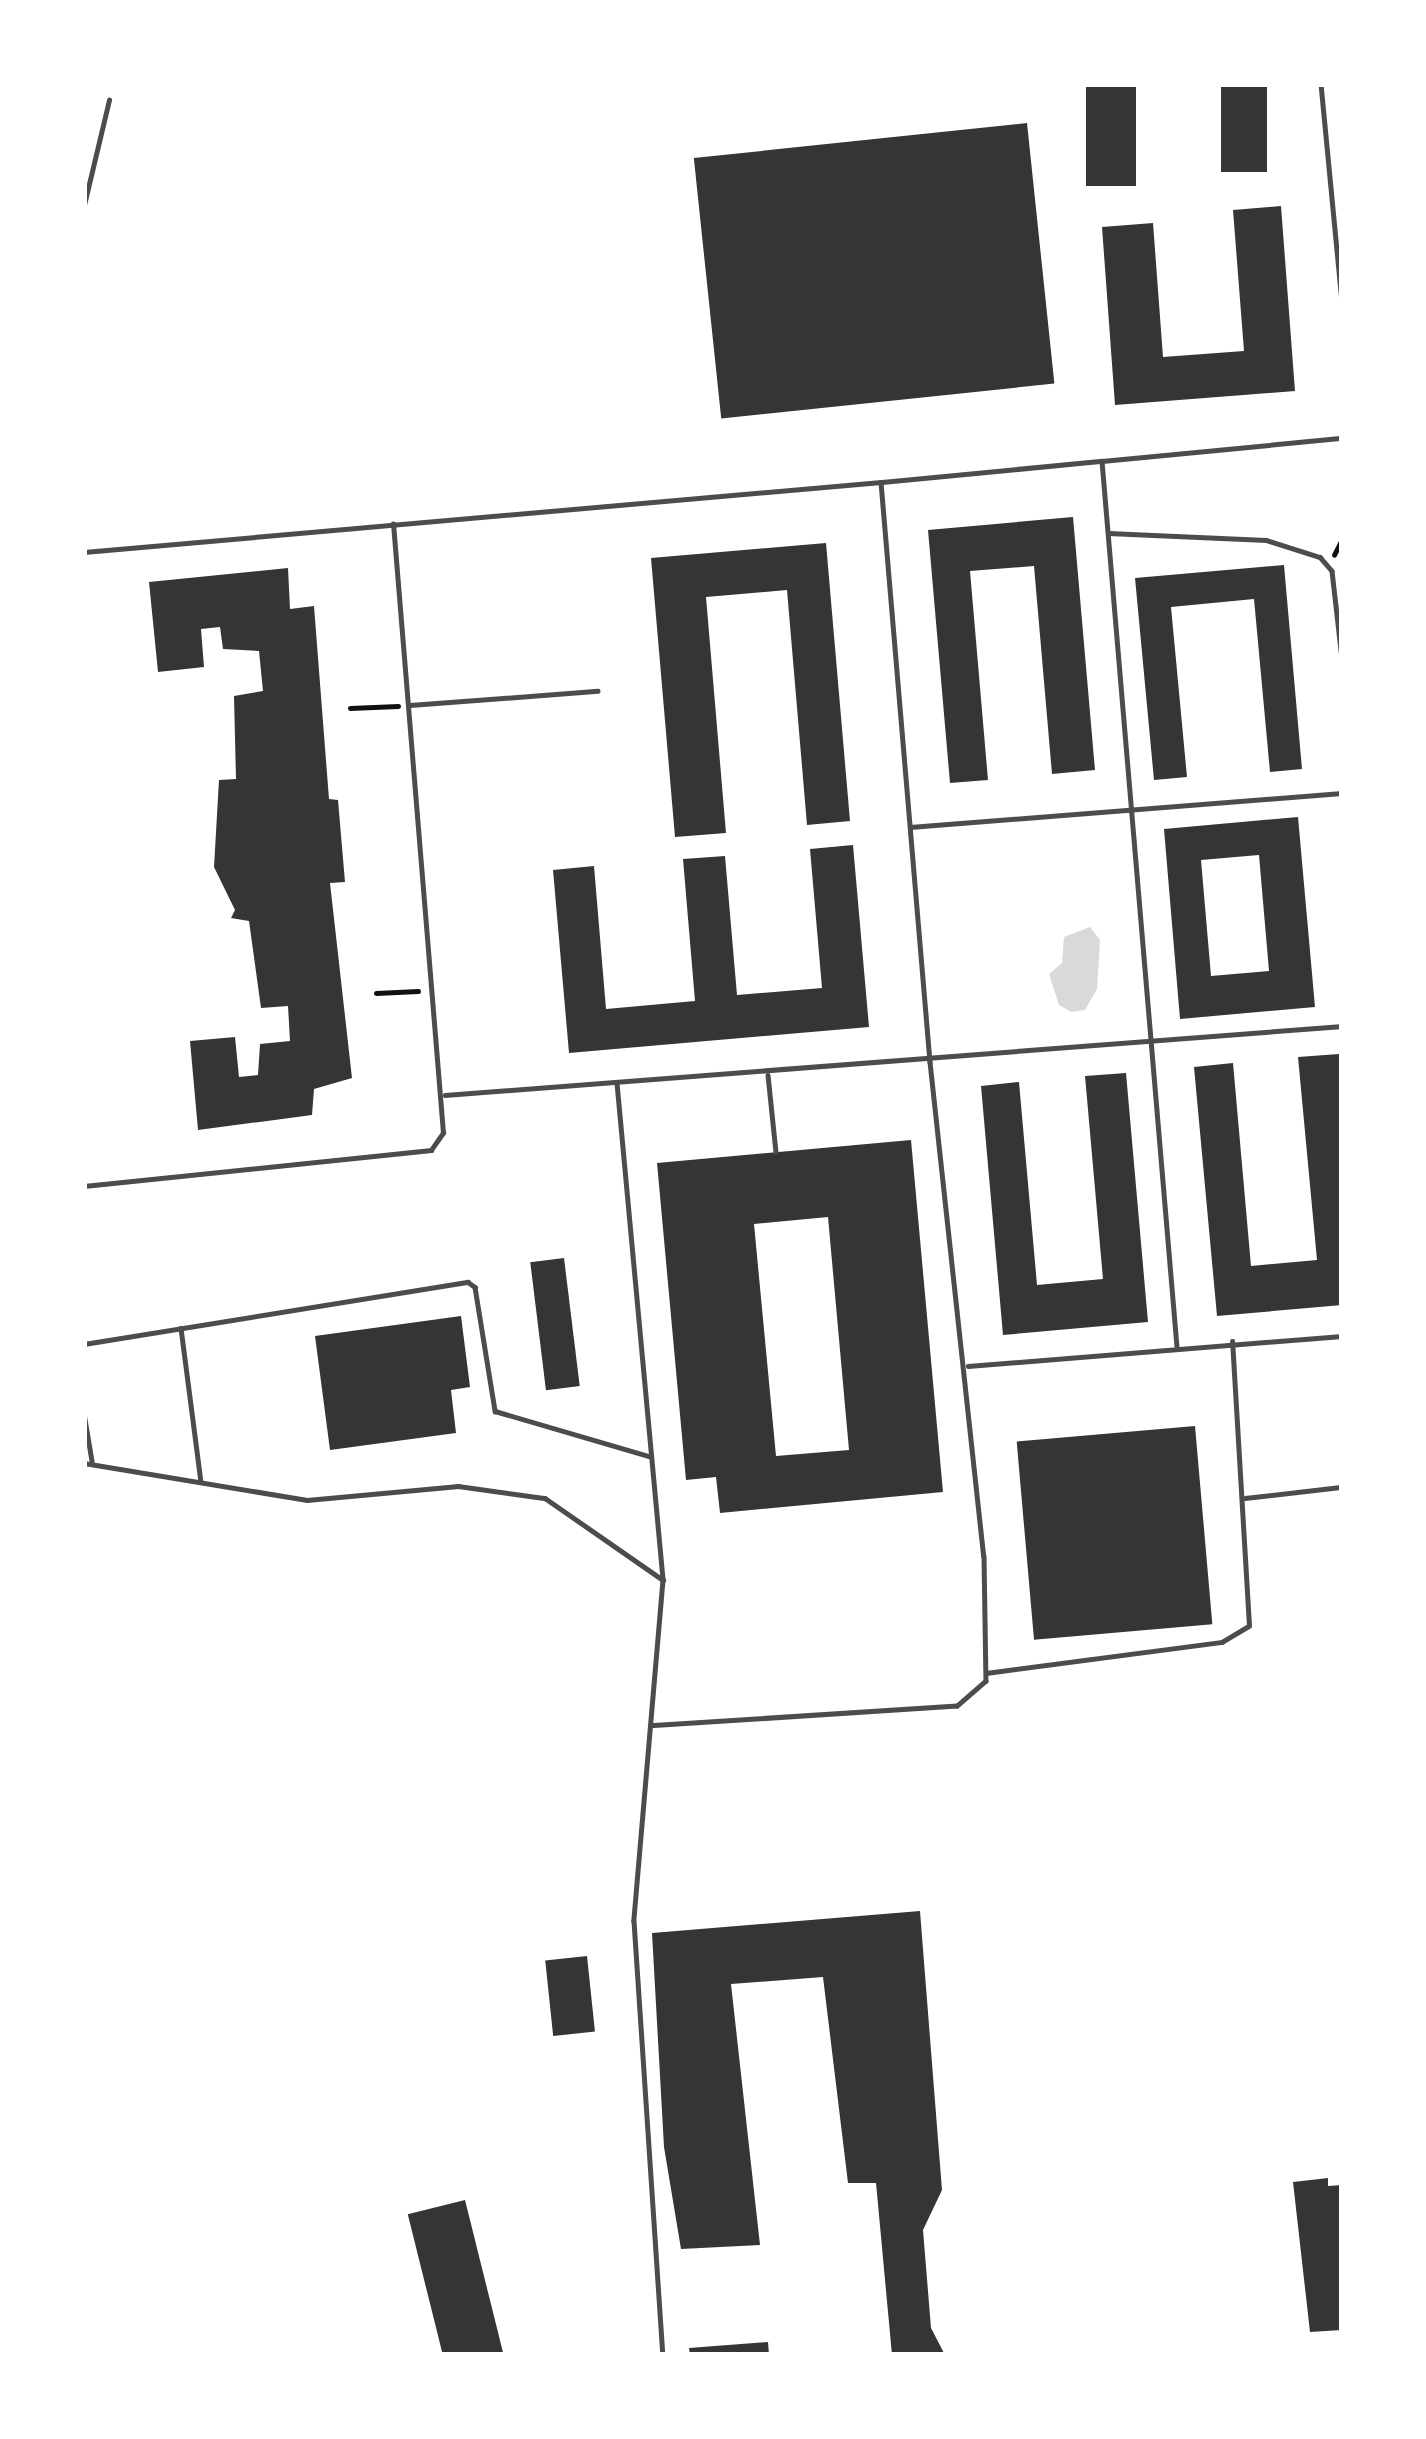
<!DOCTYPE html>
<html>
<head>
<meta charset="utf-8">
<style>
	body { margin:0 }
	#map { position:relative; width:1426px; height:2439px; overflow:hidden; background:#fff; font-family:"Work Sans",sans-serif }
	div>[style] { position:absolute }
	.water>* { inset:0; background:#d9d9d9 }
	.building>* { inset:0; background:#353535; transform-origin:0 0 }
	.path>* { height:4.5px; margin:-2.25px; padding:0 2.25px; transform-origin:2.25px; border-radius:2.25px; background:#111 }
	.service>* { height:4.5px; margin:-2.25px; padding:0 2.25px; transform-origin:2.25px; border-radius:2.25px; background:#4c4c4c }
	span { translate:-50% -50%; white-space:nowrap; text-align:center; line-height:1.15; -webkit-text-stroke:9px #fff; paint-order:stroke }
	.frame { position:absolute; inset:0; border:87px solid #fff; pointer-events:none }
</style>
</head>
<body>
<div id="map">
	<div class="water">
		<div style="clip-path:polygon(1090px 927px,1100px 940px,1097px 989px,1085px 1010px,1071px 1012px,1059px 1005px,1049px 974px,1062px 963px,1064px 937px)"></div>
	</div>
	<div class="building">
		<div style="left:1086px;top:84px;width:50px;height:102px"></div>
		<div style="left:1221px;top:84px;width:46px;height:88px"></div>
		<div style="left:1027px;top:123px;width:262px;height:335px;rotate:84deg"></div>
		<div style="clip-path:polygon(1281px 206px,1295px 391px,1115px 405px,1102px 227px,1153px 223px,1163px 357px,1244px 351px,1233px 210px)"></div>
		<div style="clip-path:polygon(1073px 517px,1095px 770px,1052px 774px,1034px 566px,970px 571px,988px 780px,950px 783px,928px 530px)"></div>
		<div style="clip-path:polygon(826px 543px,850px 821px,807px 825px,787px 590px,706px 597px,726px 833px,675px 837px,651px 558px)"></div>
		<div style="clip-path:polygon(1284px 565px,1302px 769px,1270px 772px,1254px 599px,1171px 607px,1187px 777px,1154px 780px,1135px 578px)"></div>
		<div style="clip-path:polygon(288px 568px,290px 609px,314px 606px,329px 799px,338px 800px,345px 882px,330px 883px,352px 1078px,314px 1089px,312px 1115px,198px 1130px,190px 1041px,235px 1037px,239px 1077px,258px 1075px,260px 1044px,290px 1041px,288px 1006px,261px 1008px,249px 921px,231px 918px,235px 910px,214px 867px,219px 780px,236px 779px,234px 696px,263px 691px,259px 651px,223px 649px,220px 627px,201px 629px,204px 667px,158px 672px,149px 582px)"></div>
		<div style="clip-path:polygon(evenodd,1298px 817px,1315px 1007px,1180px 1019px,1164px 829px,1298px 817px,1259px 855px,1269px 971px,1211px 976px,1201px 860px,1259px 855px)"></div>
		<div style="clip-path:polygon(853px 845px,869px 1027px,569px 1053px,553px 870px,594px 866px,606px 1009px,695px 1001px,683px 859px,725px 856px,737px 995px,822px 988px,810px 849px)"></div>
		<div style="clip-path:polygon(1339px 1054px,1342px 1305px,1217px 1316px,1194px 1067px,1233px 1063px,1251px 1266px,1317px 1260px,1298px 1057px)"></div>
		<div style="clip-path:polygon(1126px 1073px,1148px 1322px,1003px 1335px,981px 1086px,1019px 1082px,1037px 1285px,1103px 1279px,1085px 1076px)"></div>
		<div style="clip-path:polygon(evenodd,911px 1140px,943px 1492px,720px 1513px,716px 1477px,686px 1480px,657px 1163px,911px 1140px,828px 1217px,849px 1450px,776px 1456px,754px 1224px,828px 1217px)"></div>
		<div style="left:564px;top:1258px;width:129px;height:34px;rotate:83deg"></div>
		<div style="clip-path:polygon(461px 1316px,470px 1387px,451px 1390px,456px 1433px,330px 1450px,315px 1336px)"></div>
		<div style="left:1195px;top:1426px;width:199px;height:179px;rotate:85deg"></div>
		<div style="clip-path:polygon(920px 1911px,942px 2190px,923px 2230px,931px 2328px,945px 2355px,892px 2355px,876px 2183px,848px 2183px,823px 1977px,731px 1984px,760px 2245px,681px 2249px,664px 2147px,652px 1933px)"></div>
		<div style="left:587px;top:1956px;width:76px;height:42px;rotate:84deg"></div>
		<div style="clip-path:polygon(1328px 2178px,1328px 2186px,1342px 2185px,1342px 2330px,1310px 2332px,1293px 2182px)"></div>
		<div style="left:465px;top:2200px;width:160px;height:59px;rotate:76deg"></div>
		<div style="clip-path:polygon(768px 2342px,769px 2355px,690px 2355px,689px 2348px)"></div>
	</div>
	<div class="path">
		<div style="left:1334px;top:555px;width:18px;rotate:-63deg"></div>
		<div style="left:350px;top:708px;width:48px;rotate:-2.4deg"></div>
		<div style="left:376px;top:993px;width:42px;rotate:-2.7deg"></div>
	</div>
	<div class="service">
		<div style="left:1321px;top:84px;width:218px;rotate:84.5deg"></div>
		<div style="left:84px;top:205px;width:108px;rotate:-76.6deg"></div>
		<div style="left:1102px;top:461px;width:241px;rotate:-5.5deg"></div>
		<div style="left:882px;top:482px;width:221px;rotate:-5.5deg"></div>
		<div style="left:1102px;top:461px;width:888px;rotate:85.16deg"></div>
		<div style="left:1108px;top:533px;width:158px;rotate:2.5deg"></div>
		<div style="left:1266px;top:540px;width:57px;rotate:17.5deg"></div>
		<div style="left:1320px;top:557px;width:18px;rotate:49deg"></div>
		<div style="left:1332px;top:571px;width:89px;rotate:83.5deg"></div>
		<div style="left:84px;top:552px;width:800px;rotate:-5.02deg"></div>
		<div style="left:881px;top:482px;width:582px;rotate:85.17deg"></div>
		<div style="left:930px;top:1062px;width:497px;rotate:83.8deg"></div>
		<div style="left:984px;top:1556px;width:125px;rotate:89.1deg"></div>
		<div style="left:986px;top:1681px;width:38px;rotate:139deg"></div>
		<div style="left:957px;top:1706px;width:307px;rotate:176.3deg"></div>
		<div style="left:410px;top:705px;width:188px;rotate:-4.3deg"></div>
		<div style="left:910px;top:827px;width:433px;rotate:-4.5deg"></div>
		<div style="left:768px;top:1075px;width:77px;rotate:84.1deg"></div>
		<div style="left:617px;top:1083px;width:499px;rotate:84.7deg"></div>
		<div style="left:663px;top:1580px;width:342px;rotate:94.9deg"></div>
		<div style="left:634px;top:1921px;width:435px;rotate:86.2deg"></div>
		<div style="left:445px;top:1095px;width:900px;rotate:-4.4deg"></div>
		<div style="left:84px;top:1186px;width:349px;rotate:-5.9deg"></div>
		<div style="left:431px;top:1150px;width:21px;rotate:-55deg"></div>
		<div style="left:443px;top:1133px;width:611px;rotate:-94.69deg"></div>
		<div style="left:181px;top:1328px;width:154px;rotate:82.6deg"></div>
		<div style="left:84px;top:1344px;width:389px;rotate:-9.2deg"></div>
		<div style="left:468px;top:1282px;width:9px;rotate:36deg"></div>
		<div style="left:475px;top:1287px;width:126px;rotate:80.8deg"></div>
		<div style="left:495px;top:1411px;width:160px;rotate:16.3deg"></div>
		<div style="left:968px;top:1366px;width:375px;rotate:-4.6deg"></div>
		<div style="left:84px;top:1413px;width:49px;rotate:80.5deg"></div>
		<div style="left:84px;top:1463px;width:226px;rotate:9.4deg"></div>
		<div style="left:307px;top:1500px;width:152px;rotate:-5.3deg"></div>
		<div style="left:458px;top:1486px;width:88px;rotate:7.9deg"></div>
		<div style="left:545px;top:1498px;width:144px;rotate:34.8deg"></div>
		<div style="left:1245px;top:1498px;width:98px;rotate:-6.5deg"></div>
		<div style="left:986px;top:1673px;width:238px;rotate:-7.5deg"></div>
		<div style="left:1222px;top:1642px;width:31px;rotate:-31deg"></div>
		<div style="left:1249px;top:1626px;width:285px;rotate:-93.4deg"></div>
	</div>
	<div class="frame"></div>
</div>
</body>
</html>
